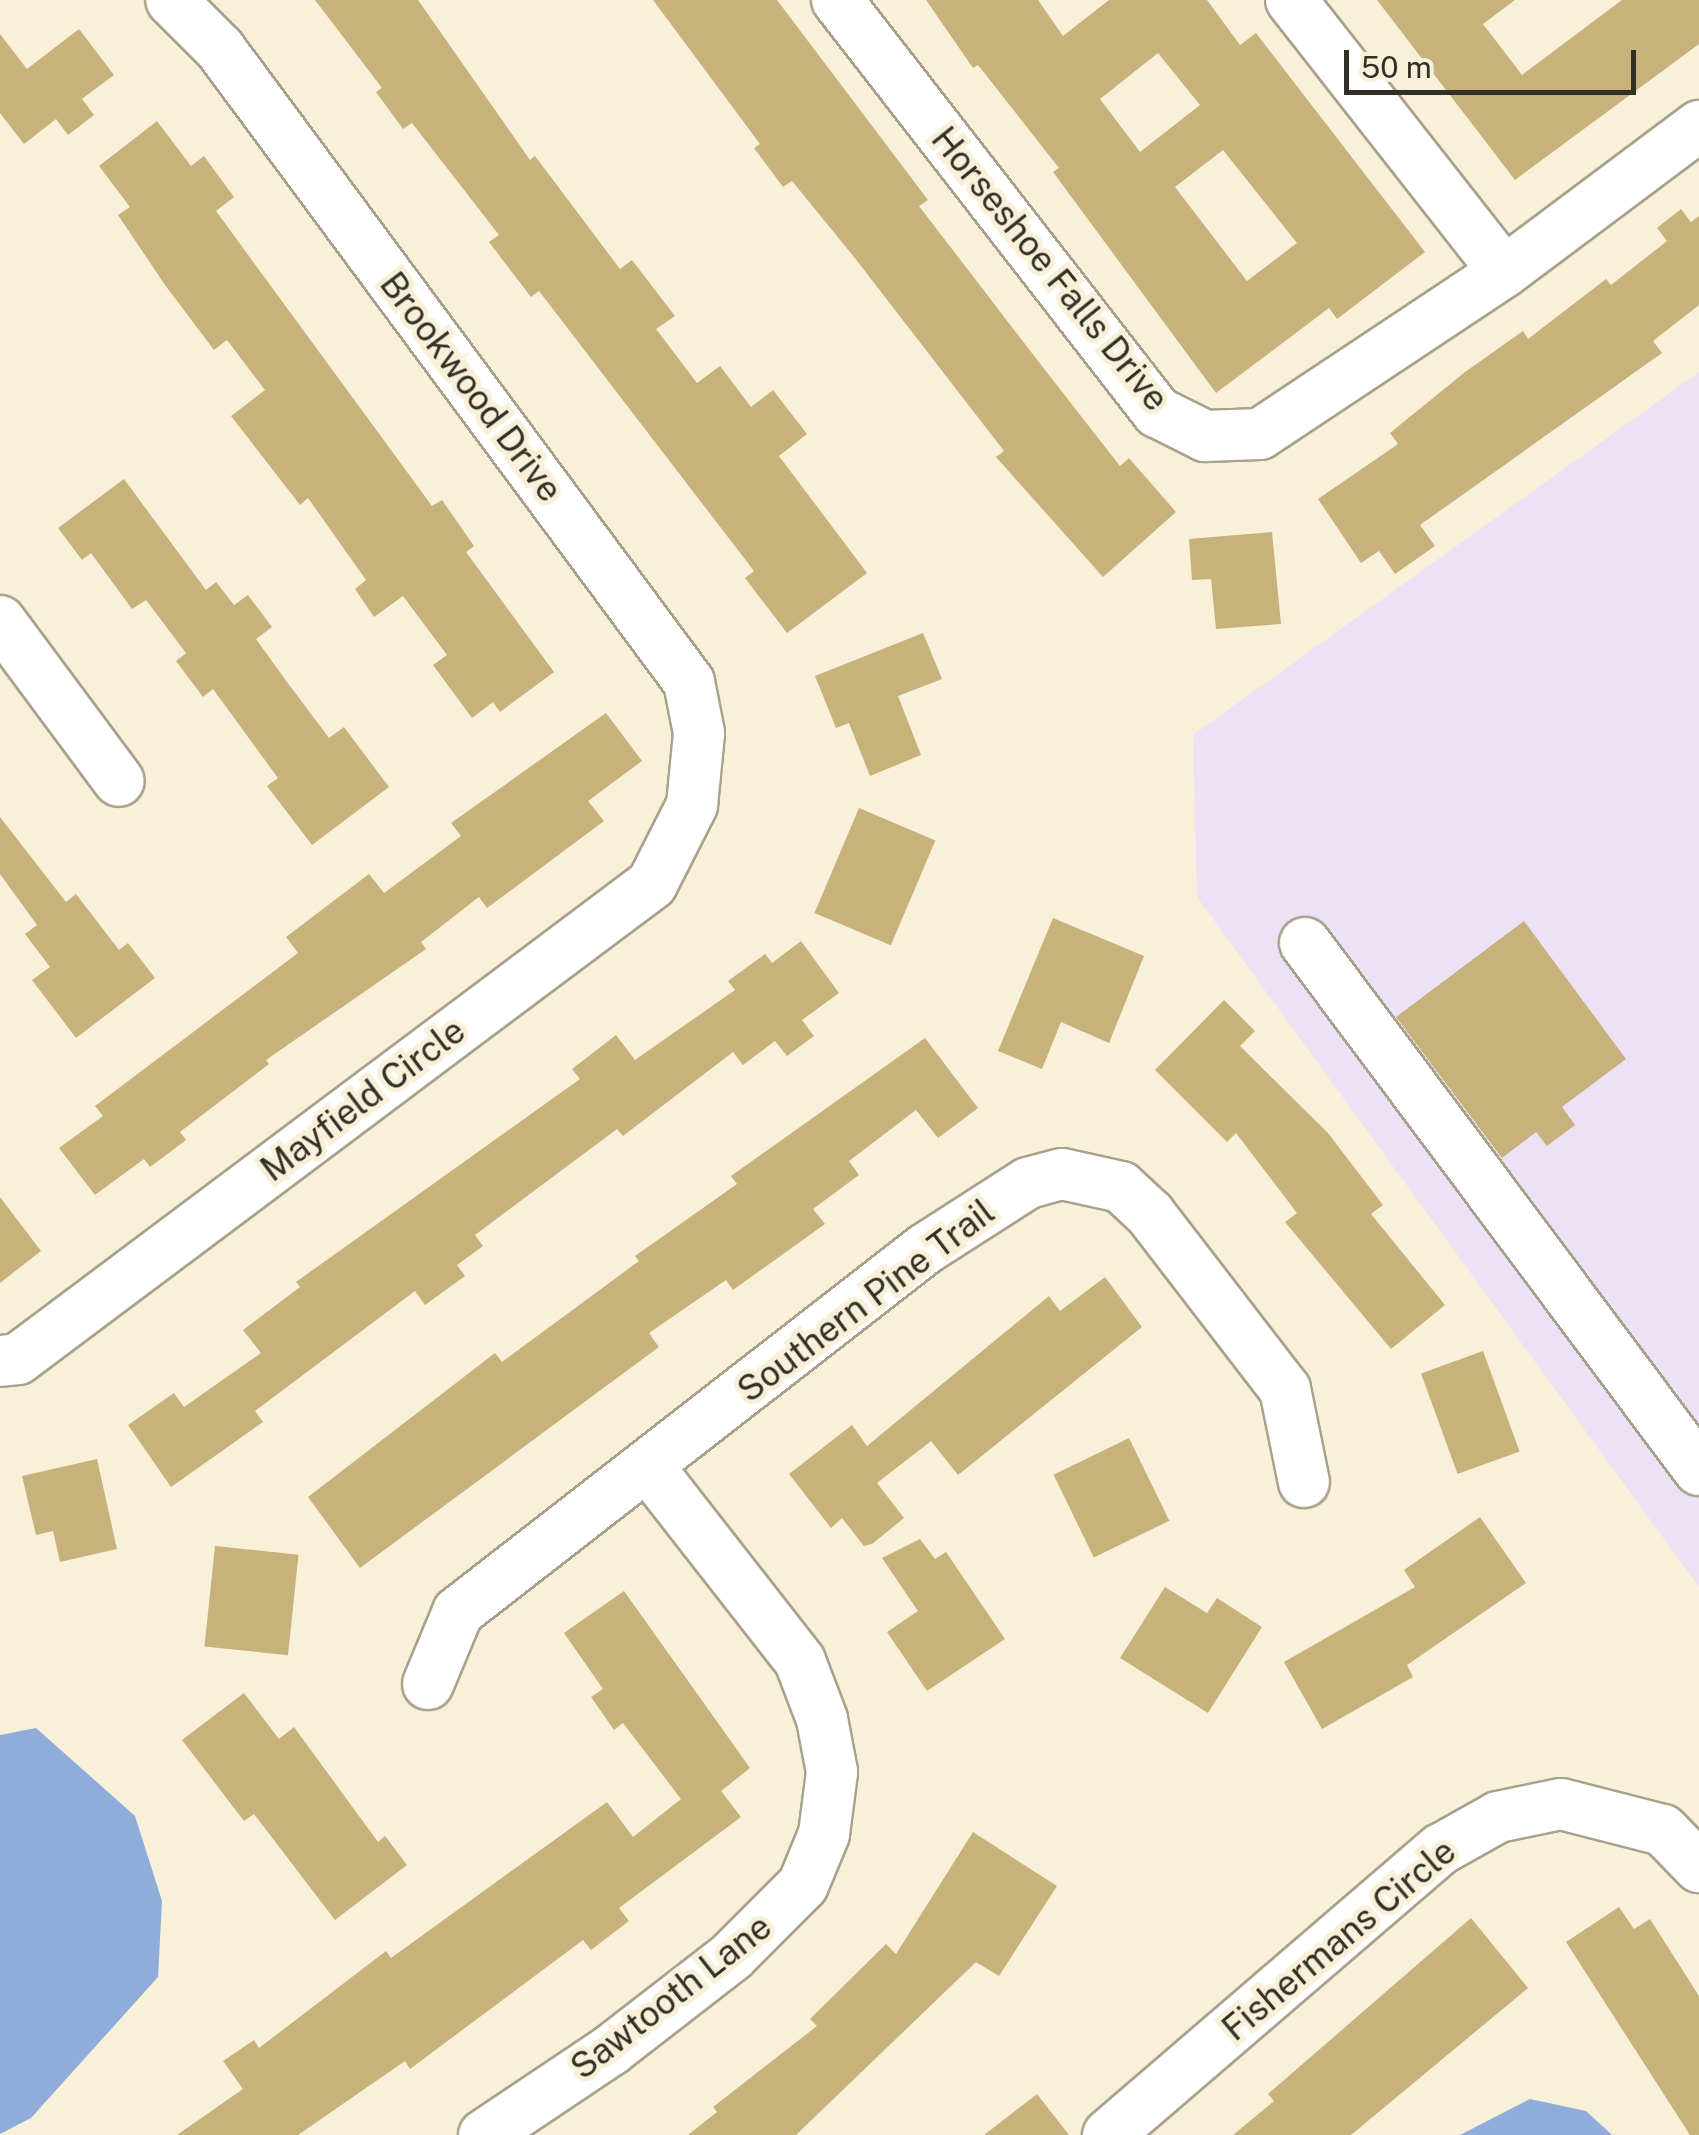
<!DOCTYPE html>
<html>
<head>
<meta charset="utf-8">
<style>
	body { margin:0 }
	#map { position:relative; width:1699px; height:2135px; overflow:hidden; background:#f9f0d9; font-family:"Public Sans",sans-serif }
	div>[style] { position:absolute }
	.commercial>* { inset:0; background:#ede1f5 }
	.water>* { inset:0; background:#8facdb }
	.building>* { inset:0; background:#c7b27c; transform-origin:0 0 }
	.roads { filter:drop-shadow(2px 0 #a9a18b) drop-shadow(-2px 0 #a9a18b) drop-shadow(0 2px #a9a18b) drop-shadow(0 -2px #a9a18b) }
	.minor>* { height:50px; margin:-25px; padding:0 25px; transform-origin:25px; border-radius:25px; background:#fff }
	span { translate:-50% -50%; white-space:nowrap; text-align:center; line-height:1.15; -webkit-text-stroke:10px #f9f0d9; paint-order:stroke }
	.street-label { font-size:35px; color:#322f26 }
	.scale { position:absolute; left:1344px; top:50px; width:292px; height:45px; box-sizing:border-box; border:5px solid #322f26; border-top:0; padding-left:12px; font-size:30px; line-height:35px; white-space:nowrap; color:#322f26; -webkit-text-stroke:8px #f9f0d9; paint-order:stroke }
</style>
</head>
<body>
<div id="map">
	<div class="commercial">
		<div style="clip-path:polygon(1699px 372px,1699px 1587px,1197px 897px,1193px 735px)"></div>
	</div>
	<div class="water">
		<div style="clip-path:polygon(36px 1728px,135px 1816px,162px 1901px,158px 1977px,31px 2118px,0 2134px,0 1735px)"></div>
		<div style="clip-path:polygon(1530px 2099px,1586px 2111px,1612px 2135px,1460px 2135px)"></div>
	</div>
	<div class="building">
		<div style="clip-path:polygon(315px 0,418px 0,530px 160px,535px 156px,620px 269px,632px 260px,675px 316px,656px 329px,697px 383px,720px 366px,751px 407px,773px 390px,807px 434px,779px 456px,867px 573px,787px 633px,745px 578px,754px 571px,539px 291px,531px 297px,489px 242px,499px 235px,412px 123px,403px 129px,376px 92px,382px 88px)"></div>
		<div style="clip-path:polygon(653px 0,777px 0,928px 200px,919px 206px,1038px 361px,1120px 466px,1129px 458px,1176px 512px,1103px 577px,996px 457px,1004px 451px,854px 257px,792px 181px,783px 187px,754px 148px,760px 144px)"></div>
		<div style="clip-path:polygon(evenodd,926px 0,1038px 0,1063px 36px,1109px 0,1207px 0,1240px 45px,1256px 33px,1425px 252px,1337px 319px,1329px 308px,1216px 393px,1053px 172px,1059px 168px,978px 65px,973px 68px,926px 0,1158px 53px,1200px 105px,1140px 152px,1100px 99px,1158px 53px,926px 0,1223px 150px,1297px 243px,1247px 281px,1175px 187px,1223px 150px)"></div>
		<div style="clip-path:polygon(1377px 0,1515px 0,1483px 24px,1522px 75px,1622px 0,1699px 0,1699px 44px,1515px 180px)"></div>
		<div style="clip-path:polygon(79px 29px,114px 75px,82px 99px,94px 115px,68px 135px,56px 119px,24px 144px,0 113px,0 34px,27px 69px)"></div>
		<div style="clip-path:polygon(157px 121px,191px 166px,204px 156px,234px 197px,216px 211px,432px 506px,442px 500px,474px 546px,466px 552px,554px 672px,500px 712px,493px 702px,472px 718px,433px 665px,447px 655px,403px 596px,374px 617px,355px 589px,366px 580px,308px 498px,300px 505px,231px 416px,265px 390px,227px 340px,214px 350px,165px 285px,118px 215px,130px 207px,99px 166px)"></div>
		<div style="clip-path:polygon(1681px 209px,1691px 222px,1699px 216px,1699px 305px,1653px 341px,1662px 353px,1420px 525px,1435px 546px,1395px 574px,1379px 551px,1361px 563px,1318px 499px,1398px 444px,1390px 433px,1465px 372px,1523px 331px,1528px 339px,1606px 279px,1611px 285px,1667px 241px,1657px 228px)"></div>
		<div style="clip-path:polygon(124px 479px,206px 590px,216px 582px,234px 605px,248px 595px,272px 627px,256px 639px,287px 682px,329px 738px,344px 727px,389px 787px,312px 845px,267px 786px,278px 778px,213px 689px,203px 697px,176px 661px,186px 653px,146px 600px,132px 609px,91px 553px,82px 560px,58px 528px)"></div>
		<div style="clip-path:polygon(1272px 532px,1281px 624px,1216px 629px,1211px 579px,1192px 580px,1189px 539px)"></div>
		<div style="clip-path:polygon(923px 633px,942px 679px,898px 696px,921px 755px,870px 776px,849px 723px,836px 728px,815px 676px)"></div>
		<div style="clip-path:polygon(606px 713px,642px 761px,588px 801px,604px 821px,487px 908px,479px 897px,421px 942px,426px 949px,266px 1060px,269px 1064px,180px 1132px,186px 1140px,150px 1167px,144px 1159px,95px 1195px,59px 1148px,103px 1116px,95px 1106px,298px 953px,286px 937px,369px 874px,384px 893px,461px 836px,451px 823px)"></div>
		<div style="left:859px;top:808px;width:83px;height:114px;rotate:23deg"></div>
		<div style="clip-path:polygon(0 817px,66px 902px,76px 894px,119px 950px,128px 943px,155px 978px,76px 1038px,32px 980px,50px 967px,25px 934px,37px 925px,0 874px)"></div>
		<div style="clip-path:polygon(1053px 918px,1144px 956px,1109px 1043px,1061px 1022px,1042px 1069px,998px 1051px)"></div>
		<div style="clip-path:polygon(1524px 921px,1626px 1059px,1562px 1107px,1575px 1125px,1547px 1146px,1536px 1132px,1502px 1158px,1396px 1017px)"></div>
		<div style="clip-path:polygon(801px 941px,839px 993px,802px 1020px,814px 1036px,787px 1056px,775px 1041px,743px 1065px,733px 1052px,623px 1136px,617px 1129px,475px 1235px,483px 1246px,457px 1265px,465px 1276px,425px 1305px,415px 1291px,255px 1411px,263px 1422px,171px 1487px,128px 1425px,174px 1393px,184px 1407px,261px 1353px,243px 1330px,300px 1287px,296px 1282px,580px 1079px,572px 1069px,616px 1035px,635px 1060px,735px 990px,728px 981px,765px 954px,772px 963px)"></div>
		<div style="clip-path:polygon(1224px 1000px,1255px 1031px,1240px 1046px,1328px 1133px,1383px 1205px,1371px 1214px,1445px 1305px,1391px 1349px,1285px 1222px,1297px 1213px,1236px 1133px,1227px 1142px,1155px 1070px)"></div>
		<div style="clip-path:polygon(925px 1038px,978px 1108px,938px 1138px,916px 1110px,849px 1161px,859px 1175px,813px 1209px,825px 1224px,733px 1290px,726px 1280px,649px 1333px,659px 1347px,360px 1568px,308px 1497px,495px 1353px,502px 1362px,639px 1261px,635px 1256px,737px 1184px,731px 1176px)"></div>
		<div style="clip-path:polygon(0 1197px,41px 1251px,0 1283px)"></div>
		<div style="clip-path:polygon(1105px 1277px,1142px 1327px,958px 1475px,931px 1441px,877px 1483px,904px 1518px,872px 1544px,864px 1546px,842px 1518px,831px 1528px,789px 1474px,852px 1425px,867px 1446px,1049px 1296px,1060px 1311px)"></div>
		<div style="left:1483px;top:1351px;width:107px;height:66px;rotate:70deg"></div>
		<div style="left:1129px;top:1438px;width:92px;height:84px;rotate:64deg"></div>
		<div style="clip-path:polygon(97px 1459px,117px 1549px,60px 1562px,53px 1531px,36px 1535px,22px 1476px)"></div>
		<div style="clip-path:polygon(1480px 1517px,1526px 1583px,1407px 1665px,1413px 1677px,1322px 1729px,1284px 1662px,1415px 1587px,1404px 1570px)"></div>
		<div style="clip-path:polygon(920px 1539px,935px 1559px,946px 1552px,1005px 1639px,927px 1691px,887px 1632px,918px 1611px,882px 1558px)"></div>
		<div style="left:215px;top:1546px;width:84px;height:101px;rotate:6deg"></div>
		<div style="clip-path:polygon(1165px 1587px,1207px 1613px,1217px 1598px,1262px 1627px,1208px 1713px,1120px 1658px)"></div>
		<div style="clip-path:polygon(624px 1591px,750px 1768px,721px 1791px,741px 1817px,619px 1908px,629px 1921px,591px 1950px,583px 1940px,410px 2069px,405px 2061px,298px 2135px,177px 2135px,243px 2089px,223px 2061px,254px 2040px,259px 2048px,386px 1951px,391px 1958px,607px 1802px,633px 1837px,681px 1799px,623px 1723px,614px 1730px,591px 1697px,603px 1689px,564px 1633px)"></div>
		<div style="clip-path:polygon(244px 1693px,279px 1739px,294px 1727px,378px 1842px,385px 1836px,407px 1865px,335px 1920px,254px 1814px,244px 1821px,182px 1740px)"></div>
		<div style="clip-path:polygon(973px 1832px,1057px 1886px,999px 1976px,976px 1962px,796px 2135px,688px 2135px,717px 2112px,713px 2107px,817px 2026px,810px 2019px,886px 1944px,896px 1954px)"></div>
		<div style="clip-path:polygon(1619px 1907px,1634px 1929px,1650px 1919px,1699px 1996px,1699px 2135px,1690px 2135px,1566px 1942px)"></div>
		<div style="clip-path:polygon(1471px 1918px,1528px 1988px,1351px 2135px,1233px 2135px,1274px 2101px,1268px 2094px)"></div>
		<div style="clip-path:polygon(1037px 2094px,1069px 2135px,984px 2135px)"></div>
	</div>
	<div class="roads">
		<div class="minor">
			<div style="left:837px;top:0;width:522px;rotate:52.16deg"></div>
			<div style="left:1157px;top:412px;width:54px;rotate:26.6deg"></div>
			<div style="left:1205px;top:436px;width:55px;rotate:-2.1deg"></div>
			<div style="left:1260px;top:434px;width:293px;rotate:-33.6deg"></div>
			<div style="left:1504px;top:272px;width:244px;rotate:-36.8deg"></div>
			<div style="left:1291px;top:0;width:345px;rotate:51.9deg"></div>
			<div style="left:0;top:621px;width:199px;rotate:53.4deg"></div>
			<div style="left:1305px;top:943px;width:658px;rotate:53.22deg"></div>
			<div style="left:0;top:1361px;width:18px;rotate:-6deg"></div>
			<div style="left:18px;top:1359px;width:792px;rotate:-36.84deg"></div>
			<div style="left:652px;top:884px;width:89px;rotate:-63.1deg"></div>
			<div style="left:692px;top:805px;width:72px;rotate:-84.4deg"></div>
			<div style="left:699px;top:733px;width:52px;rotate:-101.1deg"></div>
			<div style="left:689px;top:682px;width:788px;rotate:-126.54deg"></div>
			<div style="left:220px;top:49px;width:69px;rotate:-135deg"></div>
			<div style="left:428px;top:1684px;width:78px;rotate:-67.4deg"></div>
			<div style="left:458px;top:1612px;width:591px;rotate:-37.86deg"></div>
			<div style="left:925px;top:1249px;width:122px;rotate:-32.7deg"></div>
			<div style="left:1028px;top:1183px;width:35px;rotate:-15deg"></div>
			<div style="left:1062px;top:1174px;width:60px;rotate:12.4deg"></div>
			<div style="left:1121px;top:1187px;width:40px;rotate:43deg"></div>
			<div style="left:1150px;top:1214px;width:221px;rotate:52.4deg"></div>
			<div style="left:1285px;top:1389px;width:95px;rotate:78.5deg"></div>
			<div style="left:484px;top:2135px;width:153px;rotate:-33.8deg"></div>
			<div style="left:611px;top:2050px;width:153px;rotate:-37.8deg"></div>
			<div style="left:732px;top:1956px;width:100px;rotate:-45deg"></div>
			<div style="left:803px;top:1885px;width:55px;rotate:-67.6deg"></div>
			<div style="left:824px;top:1834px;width:63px;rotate:-82.6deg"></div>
			<div style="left:832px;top:1772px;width:54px;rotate:-100.7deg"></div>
			<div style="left:822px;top:1719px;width:62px;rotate:-110.8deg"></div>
			<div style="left:800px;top:1661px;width:245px;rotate:-128deg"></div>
			<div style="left:1108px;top:2135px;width:439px;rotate:-40.7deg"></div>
			<div style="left:1441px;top:1849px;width:65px;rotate:-29.3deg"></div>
			<div style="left:1498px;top:1817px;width:64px;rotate:-11.7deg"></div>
			<div style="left:1561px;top:1804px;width:105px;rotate:14.3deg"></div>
			<div style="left:1663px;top:1830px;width:52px;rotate:45.8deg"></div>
		</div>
	</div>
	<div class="street-label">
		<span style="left:1050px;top:269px;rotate:51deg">Horseshoe Falls Drive</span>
		<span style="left:471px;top:387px;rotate:53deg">Brookwood Drive</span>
		<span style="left:363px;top:1100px;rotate:-37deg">Mayfield Circle</span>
		<span style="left:866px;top:1301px;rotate:-37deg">Southern Pine Trail</span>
		<span style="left:1339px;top:1940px;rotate:-40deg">Fishermans Circle</span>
		<span style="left:671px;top:1997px;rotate:-38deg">Sawtooth Lane</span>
	</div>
	<div class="scale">50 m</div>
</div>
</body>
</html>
